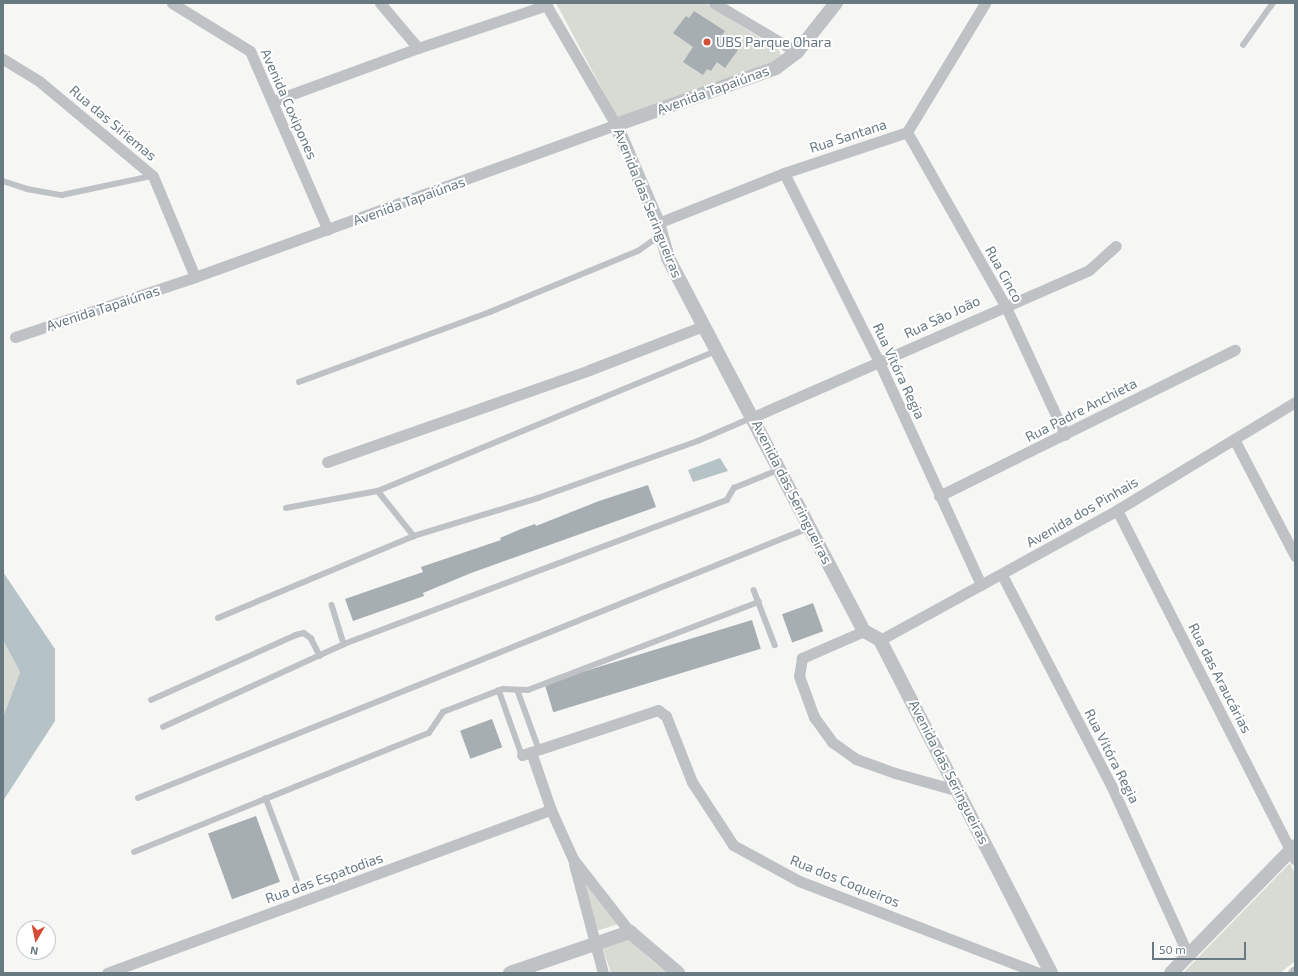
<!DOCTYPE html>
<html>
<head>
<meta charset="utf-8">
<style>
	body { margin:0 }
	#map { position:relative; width:1298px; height:976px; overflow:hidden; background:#f6f6f4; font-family:"Exo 2",sans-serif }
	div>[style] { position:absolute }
	.green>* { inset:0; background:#d7dbd3 }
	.water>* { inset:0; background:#b6c3c6 }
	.building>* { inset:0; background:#a6aeb2; transform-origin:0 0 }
	.service>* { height:5.5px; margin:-2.75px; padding:0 2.75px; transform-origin:2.75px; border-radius:2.75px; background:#bec2c5 }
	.minor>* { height:11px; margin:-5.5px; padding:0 5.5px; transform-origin:5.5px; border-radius:5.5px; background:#bec2c5 }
	.tertiary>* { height:14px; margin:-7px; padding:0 7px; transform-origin:7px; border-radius:7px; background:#bec2c5 }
	.dots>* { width:11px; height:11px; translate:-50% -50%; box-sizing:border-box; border:2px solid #fff; border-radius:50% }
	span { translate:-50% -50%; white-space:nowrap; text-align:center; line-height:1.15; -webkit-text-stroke:4px #fff; paint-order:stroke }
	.poi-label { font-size:14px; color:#687982 }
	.left { translate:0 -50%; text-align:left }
	.street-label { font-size:14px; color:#687982 }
	.frame { position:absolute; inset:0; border:4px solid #687982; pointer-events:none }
	.north { position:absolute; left:16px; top:920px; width:40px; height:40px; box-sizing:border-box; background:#fff; border:1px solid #c3c9cd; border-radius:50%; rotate:189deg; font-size:11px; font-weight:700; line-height:16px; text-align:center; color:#687982 }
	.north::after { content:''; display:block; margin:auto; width:14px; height:18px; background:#d54b35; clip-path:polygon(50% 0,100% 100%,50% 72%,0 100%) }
	.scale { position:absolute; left:1152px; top:942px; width:94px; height:18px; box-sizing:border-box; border:2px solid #687982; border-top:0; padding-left:5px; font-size:12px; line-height:14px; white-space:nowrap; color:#687982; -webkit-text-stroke:3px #fff; paint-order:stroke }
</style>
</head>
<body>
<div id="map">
	<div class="green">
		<div style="clip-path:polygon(556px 3px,705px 3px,779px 50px,782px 58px,781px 61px,618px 119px)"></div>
		<div style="clip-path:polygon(3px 640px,20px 672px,3px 717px)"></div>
		<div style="clip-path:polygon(1290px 863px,1295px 874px,1295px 961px,1280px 973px,1183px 973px)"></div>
		<div style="clip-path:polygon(581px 875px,619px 924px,596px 931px)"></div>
		<div style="clip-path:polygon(628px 936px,648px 957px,667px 973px,611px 973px,601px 944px)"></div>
	</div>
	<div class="water">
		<div style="clip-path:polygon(720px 458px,728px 471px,693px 482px,688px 470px)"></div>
		<div style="clip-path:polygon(3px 572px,55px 649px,55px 721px,3px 801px,3px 717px,20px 672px,3px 640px)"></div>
	</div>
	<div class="building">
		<div style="clip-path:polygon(694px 11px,725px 31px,720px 38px,738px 50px,725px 68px,717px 62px,711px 71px,707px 69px,703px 75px,683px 62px,693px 47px,673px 33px,686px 16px,689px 18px)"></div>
		<div style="clip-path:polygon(648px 485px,656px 507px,471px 573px,423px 593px,424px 596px,353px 621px,345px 599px,423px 572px,421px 567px,501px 540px,500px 538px,521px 529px,535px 524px,536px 526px,599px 501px)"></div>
		<div style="left:813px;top:603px;width:30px;height:33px;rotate:70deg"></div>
		<div style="left:752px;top:620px;width:30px;height:217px;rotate:73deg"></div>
		<div style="left:492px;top:719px;width:30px;height:34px;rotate:70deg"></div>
		<div style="left:256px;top:816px;width:70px;height:51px;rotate:70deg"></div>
	</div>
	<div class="service">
		<div style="left:1243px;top:45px;width:52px;rotate:-54.5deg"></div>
		<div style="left:3px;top:181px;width:25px;rotate:18deg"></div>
		<div style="left:27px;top:189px;width:36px;rotate:10deg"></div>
		<div style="left:62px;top:195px;width:92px;rotate:-11.9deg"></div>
		<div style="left:299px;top:382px;width:203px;rotate:-20.1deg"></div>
		<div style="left:490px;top:312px;width:160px;rotate:-22.4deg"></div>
		<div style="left:638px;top:251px;width:28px;rotate:-35deg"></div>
		<div style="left:378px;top:491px;width:58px;rotate:51.3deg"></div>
		<div style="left:414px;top:536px;width:130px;rotate:-17deg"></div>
		<div style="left:538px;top:498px;width:170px;rotate:-19.6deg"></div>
		<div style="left:698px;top:441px;width:58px;rotate:-23.5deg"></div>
		<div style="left:286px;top:508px;width:94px;rotate:-10.5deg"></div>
		<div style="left:378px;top:491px;width:366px;rotate:-22.5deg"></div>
		<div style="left:754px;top:590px;width:59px;rotate:69.1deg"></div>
		<div style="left:332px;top:605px;width:41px;rotate:72.9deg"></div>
		<div style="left:218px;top:618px;width:212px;rotate:-22.7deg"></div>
		<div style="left:499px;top:690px;width:69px;rotate:70.5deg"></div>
		<div style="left:518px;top:691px;width:62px;rotate:70.1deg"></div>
		<div style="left:151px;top:700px;width:159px;rotate:-24.1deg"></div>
		<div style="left:296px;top:635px;width:8px;rotate:-14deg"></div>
		<div style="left:304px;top:633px;width:9px;rotate:36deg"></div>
		<div style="left:311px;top:638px;width:20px;rotate:63deg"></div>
		<div style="left:163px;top:727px;width:199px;rotate:-24.6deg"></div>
		<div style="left:344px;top:644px;width:409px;rotate:-20.6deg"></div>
		<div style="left:727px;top:500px;width:14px;rotate:-60deg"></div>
		<div style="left:734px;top:488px;width:48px;rotate:-22.2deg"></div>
		<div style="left:138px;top:798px;width:723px;rotate:-21.92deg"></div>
		<div style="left:266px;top:798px;width:87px;rotate:69.1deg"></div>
		<div style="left:134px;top:852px;width:318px;rotate:-22deg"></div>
		<div style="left:429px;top:733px;width:25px;rotate:-56deg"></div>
		<div style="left:443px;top:712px;width:64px;rotate:-21deg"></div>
		<div style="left:503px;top:689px;width:25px;rotate:2deg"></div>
		<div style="left:528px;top:690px;width:247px;rotate:-20.9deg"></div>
	</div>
	<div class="minor">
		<div style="left:172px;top:3px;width:92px;rotate:31.6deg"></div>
		<div style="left:250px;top:51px;width:195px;rotate:66.5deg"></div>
		<div style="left:380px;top:3px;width:59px;rotate:49.8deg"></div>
		<div style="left:714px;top:3px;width:96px;rotate:30.6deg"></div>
		<div style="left:3px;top:59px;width:42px;rotate:31.4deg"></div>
		<div style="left:39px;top:81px;width:148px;rotate:39.8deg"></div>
		<div style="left:153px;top:176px;width:109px;rotate:67.4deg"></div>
		<div style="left:273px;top:101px;width:154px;rotate:-20.1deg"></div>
		<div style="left:418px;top:48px;width:136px;rotate:-18.4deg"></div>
		<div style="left:907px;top:132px;width:199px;rotate:60.5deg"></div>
		<div style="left:1005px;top:305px;width:143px;rotate:65.2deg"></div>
		<div style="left:784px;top:173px;width:212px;rotate:63.3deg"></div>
		<div style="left:879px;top:362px;width:245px;rotate:65.4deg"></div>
		<div style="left:658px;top:223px;width:136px;rotate:-21.6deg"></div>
		<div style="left:784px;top:173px;width:130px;rotate:-18.4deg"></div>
		<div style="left:907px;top:132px;width:151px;rotate:-58.8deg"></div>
		<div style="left:15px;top:337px;width:190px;rotate:-18.4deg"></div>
		<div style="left:195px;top:277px;width:448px;rotate:-19.9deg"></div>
		<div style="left:616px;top:125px;width:141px;rotate:-120.2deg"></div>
		<div style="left:753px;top:417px;width:367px;rotate:-23.6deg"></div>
		<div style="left:1089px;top:270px;width:36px;rotate:-42deg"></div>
		<div style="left:1235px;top:441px;width:130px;rotate:62.4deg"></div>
		<div style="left:327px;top:462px;width:278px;rotate:-19.3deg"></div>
		<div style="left:589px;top:370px;width:122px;rotate:-21.1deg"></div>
		<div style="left:939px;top:496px;width:330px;rotate:-26.3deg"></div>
		<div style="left:1117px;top:510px;width:392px;rotate:63deg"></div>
		<div style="left:1002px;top:575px;width:237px;rotate:62.6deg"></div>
		<div style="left:1111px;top:785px;width:187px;rotate:65.6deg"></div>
		<div style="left:864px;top:631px;width:68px;rotate:156.5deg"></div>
		<div style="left:802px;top:658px;width:18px;rotate:99deg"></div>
		<div style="left:799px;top:676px;width:44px;rotate:69.9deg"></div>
		<div style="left:814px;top:717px;width:31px;rotate:54deg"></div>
		<div style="left:832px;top:742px;width:29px;rotate:35deg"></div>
		<div style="left:856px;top:759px;width:41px;rotate:19.7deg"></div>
		<div style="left:895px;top:773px;width:66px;rotate:15.7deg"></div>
		<div style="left:880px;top:640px;width:270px;rotate:-28.7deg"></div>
		<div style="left:1117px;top:510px;width:208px;rotate:-31.2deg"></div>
		<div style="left:531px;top:752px;width:61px;rotate:71deg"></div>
		<div style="left:551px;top:810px;width:54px;rotate:65.8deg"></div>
		<div style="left:573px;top:859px;width:93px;rotate:52deg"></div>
		<div style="left:522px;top:755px;width:143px;rotate:-18.3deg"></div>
		<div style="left:658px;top:710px;width:10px;rotate:37deg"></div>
		<div style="left:666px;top:716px;width:71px;rotate:68.5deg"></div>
		<div style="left:692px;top:782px;width:75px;rotate:56.9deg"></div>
		<div style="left:733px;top:845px;width:75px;rotate:28.6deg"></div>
		<div style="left:799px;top:881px;width:257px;rotate:21deg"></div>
		<div style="left:574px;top:864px;width:113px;rotate:75.1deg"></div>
		<div style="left:107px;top:973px;width:473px;rotate:-20.2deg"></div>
		<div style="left:1293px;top:973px;width:3px;rotate:-45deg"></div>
	</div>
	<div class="tertiary">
		<div style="left:836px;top:3px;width:63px;rotate:128.5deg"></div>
		<div style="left:797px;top:52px;width:26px;rotate:143deg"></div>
		<div style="left:776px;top:68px;width:170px;rotate:160.4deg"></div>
		<div style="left:616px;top:125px;width:107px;rotate:66.8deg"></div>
		<div style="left:658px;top:223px;width:36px;rotate:74deg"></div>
		<div style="left:668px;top:258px;width:421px;rotate:62.3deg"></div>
		<div style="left:864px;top:631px;width:18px;rotate:29deg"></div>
		<div style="left:880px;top:640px;width:374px;rotate:62.8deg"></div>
		<div style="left:510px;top:973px;width:127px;rotate:-18.9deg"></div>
		<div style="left:630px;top:932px;width:63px;rotate:40.5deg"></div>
		<div style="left:1171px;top:973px;width:177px;rotate:-45.7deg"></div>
	</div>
	<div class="dots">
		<div style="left:707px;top:42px;background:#d54b35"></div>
	</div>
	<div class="poi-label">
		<span class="left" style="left:716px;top:42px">UBS Parque Ohara</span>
	</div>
	<div class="street-label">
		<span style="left:713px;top:90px;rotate:-20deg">Avenida Tapaiúnas</span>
		<span style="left:289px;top:104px;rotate:66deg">Avenida Coxipones</span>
		<span style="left:113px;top:123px;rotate:40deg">Rua das Siriemas</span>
		<span style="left:848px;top:136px;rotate:-18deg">Rua Santana</span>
		<span style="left:409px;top:201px;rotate:-20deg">Avenida Tapaiúnas</span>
		<span style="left:648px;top:203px;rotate:68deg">Avenida das Seringueiras</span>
		<span style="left:1004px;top:274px;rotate:61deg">Rua Cinco</span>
		<span style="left:103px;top:308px;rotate:-18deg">Avenida Tapaiúnas</span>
		<span style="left:942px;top:317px;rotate:-25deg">Rua São João</span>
		<span style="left:899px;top:371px;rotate:65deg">Rua Vitóra Regia</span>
		<span style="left:1081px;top:410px;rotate:-27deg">Rua Padre Anchieta</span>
		<span style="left:792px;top:492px;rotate:63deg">Avenida das Seringueiras</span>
		<span style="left:1082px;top:512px;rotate:-30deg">Avenida dos Pinhais</span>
		<span style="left:1220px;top:678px;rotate:63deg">Rua das Araucárias</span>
		<span style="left:1112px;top:756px;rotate:63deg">Rua Vitóra Regia</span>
		<span style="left:949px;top:772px;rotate:63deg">Avenida das Seringueiras</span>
		<span style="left:324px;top:878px;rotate:-20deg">Rua das Espatodias</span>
		<span style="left:845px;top:881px;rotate:22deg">Rua dos Coqueiros</span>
	</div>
	<div class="frame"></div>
	<div class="north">N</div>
	<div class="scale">50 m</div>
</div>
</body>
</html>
